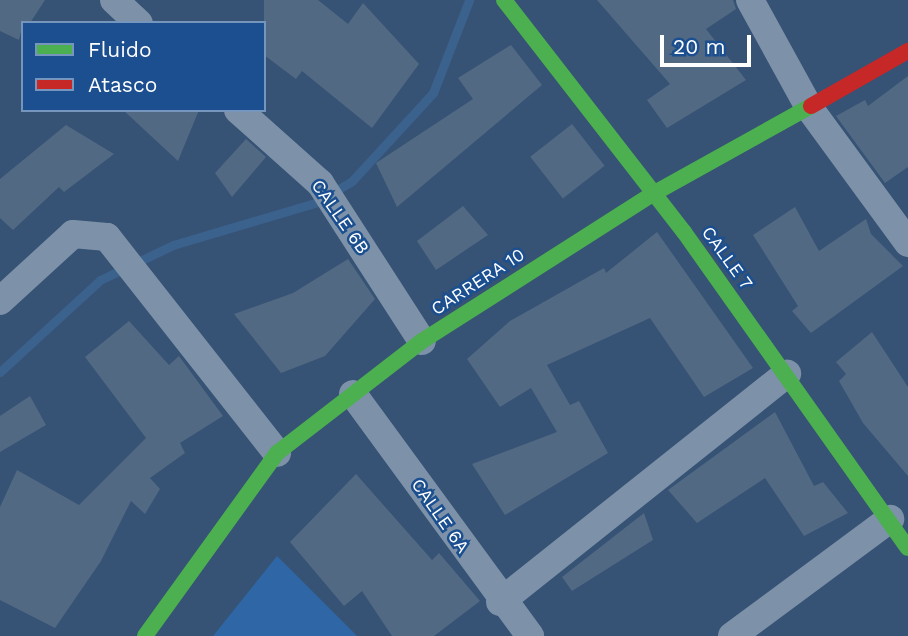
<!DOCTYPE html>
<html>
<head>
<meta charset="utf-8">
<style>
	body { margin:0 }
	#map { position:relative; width:908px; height:636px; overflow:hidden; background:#365274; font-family:"Work Sans",sans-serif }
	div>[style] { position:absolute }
	.green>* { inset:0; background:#2f66a5 }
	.stream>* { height:9px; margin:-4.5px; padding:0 4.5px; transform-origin:4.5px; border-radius:4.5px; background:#3b618d }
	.building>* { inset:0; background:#526984; transform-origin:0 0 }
	.street>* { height:28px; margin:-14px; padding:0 14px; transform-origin:14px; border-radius:14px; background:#7d92a8 }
	.fast>* { height:16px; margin:-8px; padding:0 8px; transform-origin:8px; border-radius:8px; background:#4caf50 }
	.jam>* { height:16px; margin:-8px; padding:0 8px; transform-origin:8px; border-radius:8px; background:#c62828 }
	span { translate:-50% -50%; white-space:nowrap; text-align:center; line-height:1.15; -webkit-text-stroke:5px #1b4f8f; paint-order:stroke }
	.street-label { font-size:18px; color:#fff }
	.legend { position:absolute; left:21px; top:21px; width:245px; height:91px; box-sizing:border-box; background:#1b4f8f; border:2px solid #7695bc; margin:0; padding:9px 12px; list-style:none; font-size:21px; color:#fff }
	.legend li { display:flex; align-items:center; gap:14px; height:35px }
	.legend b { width:35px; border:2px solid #7695bc }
	.scale { position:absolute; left:660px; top:35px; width:91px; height:32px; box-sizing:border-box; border:4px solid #fff; border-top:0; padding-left:9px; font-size:21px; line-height:24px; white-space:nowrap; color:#fff; -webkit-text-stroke:5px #1b4f8f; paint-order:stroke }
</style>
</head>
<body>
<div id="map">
	<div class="green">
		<div style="clip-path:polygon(277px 556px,357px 636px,213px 636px)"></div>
	</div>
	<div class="stream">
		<div style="left:0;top:372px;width:136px;rotate:-42.6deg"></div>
		<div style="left:100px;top:280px;width:81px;rotate:-25.6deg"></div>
		<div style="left:173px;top:245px;width:148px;rotate:-16.5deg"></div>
		<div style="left:315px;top:203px;width:43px;rotate:-30.7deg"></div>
		<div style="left:352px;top:181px;width:120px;rotate:-47.4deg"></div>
		<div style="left:433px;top:93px;width:100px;rotate:-68.8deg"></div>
	</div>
	<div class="building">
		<div style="clip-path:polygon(0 0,45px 0,30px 23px,23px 23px,19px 40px,0 31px)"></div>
		<div style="clip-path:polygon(264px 0,318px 0,348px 24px,363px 3px,419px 64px,372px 128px,302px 71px,296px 79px,264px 55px)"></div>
		<div style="clip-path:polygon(597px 0,733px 0,736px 9px,706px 29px,746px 80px,667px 128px,647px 100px,670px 84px)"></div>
		<div style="clip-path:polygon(511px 45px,542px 85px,397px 207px,376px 163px,473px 99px,458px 78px)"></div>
		<div style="clip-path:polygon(908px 76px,908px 167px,885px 183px,836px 116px,865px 100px,868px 106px)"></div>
		<div style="clip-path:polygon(123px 110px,199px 110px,178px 161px)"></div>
		<div style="left:572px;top:124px;width:53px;height:53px;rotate:52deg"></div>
		<div style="clip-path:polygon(66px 125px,114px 154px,64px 192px,59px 187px,13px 230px,0 218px,0 179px)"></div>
		<div style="clip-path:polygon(246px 139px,266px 157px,232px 197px,215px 173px)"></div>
		<div style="clip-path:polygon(463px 206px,488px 235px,436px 270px,417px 241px)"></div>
		<div style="clip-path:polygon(795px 207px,819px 251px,866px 219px,871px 234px,903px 266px,811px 333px,792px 311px,798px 306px,753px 235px)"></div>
		<div style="clip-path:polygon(657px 232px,753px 368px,704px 397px,650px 318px,547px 365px,570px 405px,579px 401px,608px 453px,505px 515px,472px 464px,557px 432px,531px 388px,500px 407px,467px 359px,510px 321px,604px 268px,606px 273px)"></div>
		<div style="clip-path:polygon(348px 259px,375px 299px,325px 356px,281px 373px,234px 314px,293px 293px)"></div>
		<div style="clip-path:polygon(129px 321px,169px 365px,179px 356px,223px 416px,180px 443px,185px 453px,150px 478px,160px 489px,145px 514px,131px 501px,101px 561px,55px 628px,0 600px,0 507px,17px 470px,79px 505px,146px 438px,85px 357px)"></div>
		<div style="clip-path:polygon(872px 332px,908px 387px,908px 476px,863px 423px,839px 381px,846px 374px,836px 362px)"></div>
		<div style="clip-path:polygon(30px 396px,46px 425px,0 452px,0 416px)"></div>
		<div style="clip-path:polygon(775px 412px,814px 486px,823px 482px,848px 513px,804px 536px,765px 478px,697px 523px,668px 490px)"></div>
		<div style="clip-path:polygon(356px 474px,432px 560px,439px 553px,480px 601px,434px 636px,392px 636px,362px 591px,344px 606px,290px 542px)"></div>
		<div style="clip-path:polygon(644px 513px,653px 540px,572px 591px,562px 577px)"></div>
	</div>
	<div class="street">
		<div style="left:114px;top:0;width:34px;rotate:43deg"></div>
		<div style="left:750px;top:0;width:124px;rotate:61.2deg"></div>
		<div style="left:810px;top:109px;width:166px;rotate:53.8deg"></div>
		<div style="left:238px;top:110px;width:110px;rotate:41.7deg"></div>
		<div style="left:320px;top:183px;width:188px;rotate:57.2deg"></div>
		<div style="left:0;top:301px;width:99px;rotate:-42.5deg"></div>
		<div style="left:73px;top:234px;width:34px;rotate:5deg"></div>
		<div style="left:107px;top:237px;width:275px;rotate:51.8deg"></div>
		<div style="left:353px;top:394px;width:300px;rotate:53.8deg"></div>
		<div style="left:500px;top:602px;width:367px;rotate:-38.5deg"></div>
		<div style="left:732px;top:636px;width:197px;rotate:-36.5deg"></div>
	</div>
	<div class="fast">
		<div style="left:504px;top:0;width:294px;rotate:52.2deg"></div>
		<div style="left:684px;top:232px;width:387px;rotate:54.7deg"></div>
		<div style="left:145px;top:636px;width:226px;rotate:-54.2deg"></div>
		<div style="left:277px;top:453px;width:183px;rotate:-37.7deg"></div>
		<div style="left:422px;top:341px;width:272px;rotate:-32.5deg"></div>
		<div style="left:651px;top:195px;width:183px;rotate:-29.1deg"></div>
	</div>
	<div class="jam">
		<div style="left:811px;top:106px;width:112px;rotate:-29.6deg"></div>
	</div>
	<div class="street-label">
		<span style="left:340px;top:217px;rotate:55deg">CALLE 6B</span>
		<span style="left:727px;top:258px;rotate:54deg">CALLE 7</span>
		<span style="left:478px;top:282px;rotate:-33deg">CARRERA 10</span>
		<span style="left:440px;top:516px;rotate:55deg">CALLE 6A</span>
	</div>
	<ul class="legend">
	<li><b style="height:9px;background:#4caf50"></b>Fluido</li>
	<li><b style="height:9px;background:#c62828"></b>Atasco</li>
	</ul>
	<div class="scale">20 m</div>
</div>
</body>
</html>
